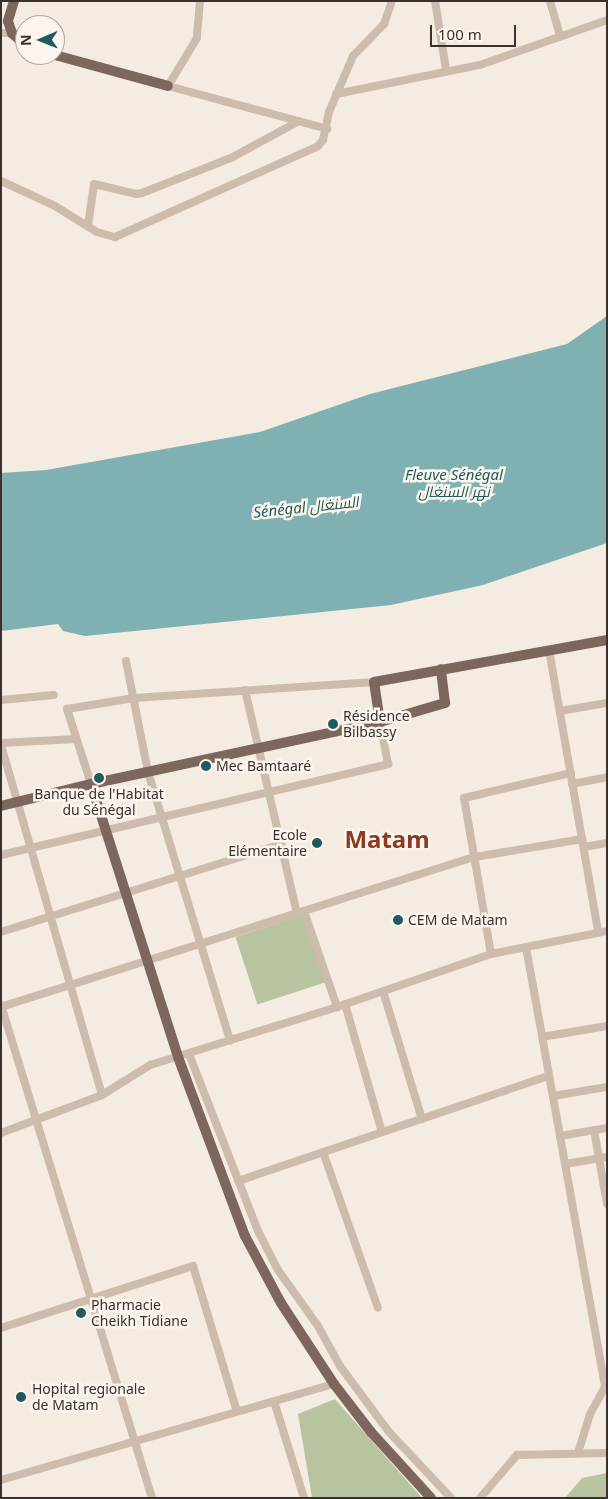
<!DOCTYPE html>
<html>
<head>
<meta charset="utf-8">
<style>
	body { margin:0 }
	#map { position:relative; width:608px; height:1499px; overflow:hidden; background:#f4ebe1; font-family:"Noto Sans",Cairo,sans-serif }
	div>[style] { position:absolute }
	.green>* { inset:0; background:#b8c4a0; transform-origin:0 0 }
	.water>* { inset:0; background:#7fb0b2 }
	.minor>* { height:8px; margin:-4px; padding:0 4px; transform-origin:4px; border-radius:4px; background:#cdbbac }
	.major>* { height:10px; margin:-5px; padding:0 5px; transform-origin:5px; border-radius:5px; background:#7d675c }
	.dots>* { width:14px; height:14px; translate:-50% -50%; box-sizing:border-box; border:2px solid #fbf5ee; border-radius:50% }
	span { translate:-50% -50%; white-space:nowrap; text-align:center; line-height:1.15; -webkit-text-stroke:5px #fbf5ee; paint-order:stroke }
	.poi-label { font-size:14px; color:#3b302b }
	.left { translate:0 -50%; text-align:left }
	.right { translate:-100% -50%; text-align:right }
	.water-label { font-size:15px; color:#1f5a5e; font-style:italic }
	.town-label { font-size:24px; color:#8c3b22; font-weight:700 }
	.frame { position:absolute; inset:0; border:2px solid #3b302b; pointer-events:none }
	.north { position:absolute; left:15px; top:15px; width:50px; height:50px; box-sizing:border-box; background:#fbf5ee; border:1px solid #aea6a0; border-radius:50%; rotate:269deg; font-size:14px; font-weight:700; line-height:20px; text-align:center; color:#3b302b }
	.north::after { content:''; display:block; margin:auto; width:18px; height:22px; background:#1f5a5e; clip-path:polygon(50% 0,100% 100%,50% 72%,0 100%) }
	.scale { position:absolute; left:430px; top:25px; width:86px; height:22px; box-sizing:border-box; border:2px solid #3b302b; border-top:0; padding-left:6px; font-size:15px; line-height:18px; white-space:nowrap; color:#3b302b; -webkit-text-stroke:4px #fbf5ee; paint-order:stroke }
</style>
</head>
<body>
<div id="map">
	<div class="green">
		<div style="left:303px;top:915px;width:71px;height:71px;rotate:72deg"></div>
		<div style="clip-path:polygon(335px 1399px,422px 1498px,312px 1498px,298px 1414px)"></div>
		<div style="clip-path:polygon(607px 1473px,607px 1498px,565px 1498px,582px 1478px)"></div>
	</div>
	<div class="water">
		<div style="clip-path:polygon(607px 316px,607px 543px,483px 585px,391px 605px,85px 636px,63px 631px,58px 624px,1px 631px,1px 473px,46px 470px,260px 432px,370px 394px,567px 344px)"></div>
	</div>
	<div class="minor">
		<div style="left:200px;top:1px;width:37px;rotate:95deg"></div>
		<div style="left:197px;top:38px;width:56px;rotate:121.1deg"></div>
		<div style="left:168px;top:86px;width:165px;rotate:15.1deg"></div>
		<div style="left:435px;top:1px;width:70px;rotate:80.9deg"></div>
		<div style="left:550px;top:1px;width:37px;rotate:74deg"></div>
		<div style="left:1px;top:33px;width:11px"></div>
		<div style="left:336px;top:94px;width:147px;rotate:-11.4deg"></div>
		<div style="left:480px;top:65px;width:135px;rotate:-19.5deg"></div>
		<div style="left:1px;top:181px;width:60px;rotate:24.8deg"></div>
		<div style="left:55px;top:206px;width:49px;rotate:31.8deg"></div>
		<div style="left:97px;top:232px;width:19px;rotate:16deg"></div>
		<div style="left:115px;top:237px;width:222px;rotate:-24.1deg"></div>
		<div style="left:318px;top:146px;width:8px;rotate:-50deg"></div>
		<div style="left:323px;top:140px;width:29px;rotate:-78deg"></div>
		<div style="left:329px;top:112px;width:61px;rotate:-66.8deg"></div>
		<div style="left:353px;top:56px;width:45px;rotate:-45.9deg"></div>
		<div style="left:384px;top:24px;width:24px;rotate:-71deg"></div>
		<div style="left:88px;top:226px;width:42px;rotate:-81.9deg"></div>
		<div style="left:94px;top:184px;width:43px;rotate:13.4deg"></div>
		<div style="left:136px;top:194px;width:6px;rotate:-9deg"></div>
		<div style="left:142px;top:193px;width:96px;rotate:-21.5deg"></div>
		<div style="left:231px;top:158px;width:77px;rotate:-28.6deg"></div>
		<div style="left:549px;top:650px;width:286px;rotate:80.1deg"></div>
		<div style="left:126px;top:661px;width:113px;rotate:78.8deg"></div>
		<div style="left:148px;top:772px;width:281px;rotate:73deg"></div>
		<div style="left:245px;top:690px;width:229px;rotate:76.9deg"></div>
		<div style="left:1px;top:700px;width:53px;rotate:-5.4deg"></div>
		<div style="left:560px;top:711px;width:48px;rotate:-9.7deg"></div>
		<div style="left:1px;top:743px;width:75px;rotate:-3.1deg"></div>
		<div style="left:1px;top:745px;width:364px;rotate:73.9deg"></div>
		<div style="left:91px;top:784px;width:79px;rotate:-107.7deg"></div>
		<div style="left:67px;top:709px;width:68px;rotate:-9.3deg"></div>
		<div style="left:134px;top:698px;width:241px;rotate:-3.8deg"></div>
		<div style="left:572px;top:784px;width:36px;rotate:-11deg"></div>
		<div style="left:584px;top:847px;width:23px;rotate:-10deg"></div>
		<div style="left:1px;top:855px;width:398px;rotate:-13.2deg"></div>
		<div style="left:388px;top:764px;width:43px;rotate:-100.8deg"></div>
		<div style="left:304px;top:911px;width:102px;rotate:71deg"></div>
		<div style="left:1px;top:932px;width:294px;rotate:-17.4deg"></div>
		<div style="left:526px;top:947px;width:447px;rotate:79.8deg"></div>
		<div style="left:605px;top:1387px;width:31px;rotate:119deg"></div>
		<div style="left:590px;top:1414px;width:41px;rotate:107.1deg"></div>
		<div style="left:491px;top:954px;width:158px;rotate:-99.8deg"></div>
		<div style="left:464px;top:798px;width:110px;rotate:-13.2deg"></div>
		<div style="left:383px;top:991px;width:134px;rotate:73.1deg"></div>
		<div style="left:345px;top:1004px;width:133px;rotate:73.9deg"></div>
		<div style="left:1px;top:1005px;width:516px;rotate:72.97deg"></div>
		<div style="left:1px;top:1007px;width:497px;rotate:-17.6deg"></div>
		<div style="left:475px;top:857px;width:109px;rotate:-9.5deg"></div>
		<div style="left:542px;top:1037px;width:66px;rotate:-9.6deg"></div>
		<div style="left:189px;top:1054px;width:190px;rotate:68.7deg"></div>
		<div style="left:258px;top:1231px;width:44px;rotate:62.9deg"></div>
		<div style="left:278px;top:1270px;width:69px;rotate:54.5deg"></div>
		<div style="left:318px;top:1326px;width:46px;rotate:61.2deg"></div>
		<div style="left:340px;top:1366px;width:82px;rotate:53.4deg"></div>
		<div style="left:389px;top:1432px;width:91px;rotate:46.8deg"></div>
		<div style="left:553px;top:1096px;width:55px;rotate:-9.5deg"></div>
		<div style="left:594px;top:1130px;width:75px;rotate:80deg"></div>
		<div style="left:1px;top:1133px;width:108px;rotate:-20.6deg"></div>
		<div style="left:102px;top:1095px;width:57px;rotate:-32deg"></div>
		<div style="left:150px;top:1065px;width:196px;rotate:-17.2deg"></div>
		<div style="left:337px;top:1007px;width:163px;rotate:-19deg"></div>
		<div style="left:491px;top:954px;width:118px;rotate:-11.2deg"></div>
		<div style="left:560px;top:1136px;width:48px;rotate:-9.7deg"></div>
		<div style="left:323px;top:1152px;width:165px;rotate:70.6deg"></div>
		<div style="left:565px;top:1164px;width:43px;rotate:-9.5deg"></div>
		<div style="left:238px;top:1181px;width:328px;rotate:-18.7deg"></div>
		<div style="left:1px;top:1328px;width:202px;rotate:-17.9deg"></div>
		<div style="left:193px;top:1266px;width:152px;rotate:73.2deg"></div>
		<div style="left:274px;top:1401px;width:102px;rotate:72.8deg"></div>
		<div style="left:1px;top:1480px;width:347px;rotate:-16.1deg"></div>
		<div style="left:480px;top:1498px;width:57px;rotate:-49.3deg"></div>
		<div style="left:517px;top:1455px;width:90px;rotate:-1.3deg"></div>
	</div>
	<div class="major">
		<div style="left:14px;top:1px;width:21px;rotate:107deg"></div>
		<div style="left:8px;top:21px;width:13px;rotate:72deg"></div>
		<div style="left:12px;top:33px;width:18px;rotate:43deg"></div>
		<div style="left:55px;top:55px;width:117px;rotate:15.3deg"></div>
		<div style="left:380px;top:722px;width:68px;rotate:-16.3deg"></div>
		<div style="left:445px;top:703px;width:34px;rotate:-97deg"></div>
		<div style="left:91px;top:784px;width:287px;rotate:72.3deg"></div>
		<div style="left:178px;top:1057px;width:191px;rotate:69.5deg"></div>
		<div style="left:245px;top:1236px;width:76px;rotate:61.8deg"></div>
		<div style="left:281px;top:1303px;width:97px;rotate:56.8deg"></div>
		<div style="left:334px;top:1384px;width:61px;rotate:52.4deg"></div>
		<div style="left:371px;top:1432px;width:89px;rotate:47.7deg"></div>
		<div style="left:1px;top:806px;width:93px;rotate:-13.7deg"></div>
		<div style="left:91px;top:784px;width:296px;rotate:-12.1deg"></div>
		<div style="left:380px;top:722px;width:40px;rotate:-98.5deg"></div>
		<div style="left:374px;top:682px;width:237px;rotate:-10.2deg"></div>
	</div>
	<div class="dots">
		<div style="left:333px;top:724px;background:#1f5a5e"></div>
		<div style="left:206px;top:766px;background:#1f5a5e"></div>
		<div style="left:99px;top:778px;background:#1f5a5e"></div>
		<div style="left:317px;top:843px;background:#1f5a5e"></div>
		<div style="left:398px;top:920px;background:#1f5a5e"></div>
		<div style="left:81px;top:1313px;background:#1f5a5e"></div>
		<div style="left:21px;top:1397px;background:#1f5a5e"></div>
	</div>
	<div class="poi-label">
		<span class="left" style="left:343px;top:724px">Résidence<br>Bilbassy</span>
		<span class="left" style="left:216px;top:766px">Mec Bamtaaré</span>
		<span style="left:99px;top:802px">Banque de l'Habitat<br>du Sénégal</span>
		<span class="right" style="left:307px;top:843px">Ecole<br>Elémentaire</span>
		<span class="left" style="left:408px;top:920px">CEM de Matam</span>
		<span class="left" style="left:91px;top:1313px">Pharmacie<br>Cheikh Tidiane</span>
		<span class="left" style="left:32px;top:1397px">Hopital regionale<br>de Matam</span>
	</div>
	<div class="water-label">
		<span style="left:454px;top:483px">Fleuve Sénégal<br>نهر السنغال</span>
		<span style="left:306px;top:507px;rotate:-6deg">Sénégal السنغال</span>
	</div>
	<div class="town-label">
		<span style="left:387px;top:839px">Matam</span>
	</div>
	<div class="frame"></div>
	<div class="north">N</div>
	<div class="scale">100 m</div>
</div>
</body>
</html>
